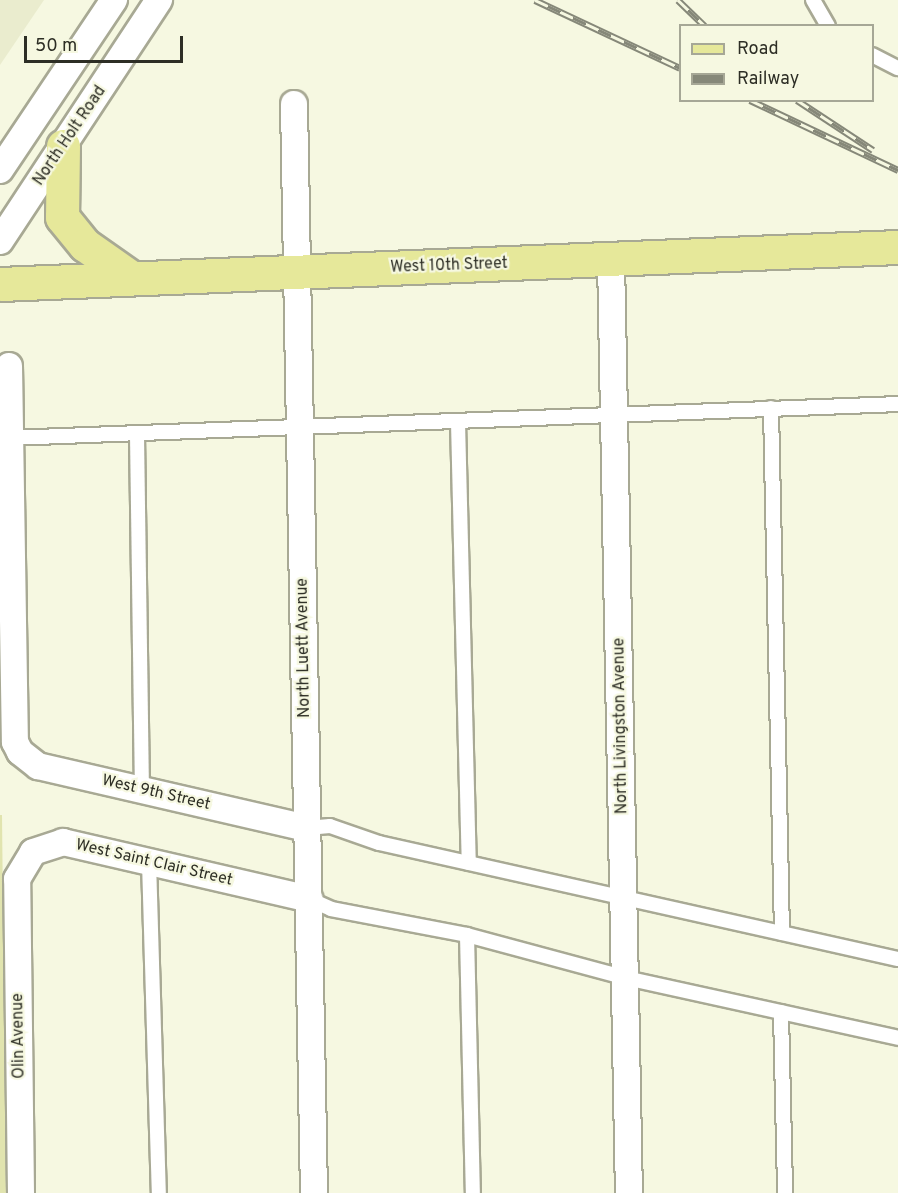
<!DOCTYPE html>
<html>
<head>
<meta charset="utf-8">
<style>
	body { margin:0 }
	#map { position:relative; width:898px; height:1193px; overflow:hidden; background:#f6f8e1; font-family:Overpass,sans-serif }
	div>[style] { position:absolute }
	.built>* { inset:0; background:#eaecce }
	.green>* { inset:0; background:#e1e4af }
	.roads { filter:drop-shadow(2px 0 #a8a994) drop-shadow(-2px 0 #a8a994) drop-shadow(0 2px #a8a994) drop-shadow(0 -2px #a8a994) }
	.service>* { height:14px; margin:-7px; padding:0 7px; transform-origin:7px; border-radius:7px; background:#fff }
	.minor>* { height:26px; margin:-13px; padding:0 13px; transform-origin:13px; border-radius:13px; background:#fff }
	.primary>* { height:33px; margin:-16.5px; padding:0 16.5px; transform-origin:16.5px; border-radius:16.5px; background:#e6e89a }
	.rail>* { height:7px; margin-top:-3.5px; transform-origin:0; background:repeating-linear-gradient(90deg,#f6f8e1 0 14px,#868879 0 28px); box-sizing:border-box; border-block:2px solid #868879 }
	span { translate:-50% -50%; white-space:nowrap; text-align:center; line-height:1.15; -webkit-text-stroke:4.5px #f6f8e1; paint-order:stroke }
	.street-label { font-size:16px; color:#2d2e25 }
	.legend { position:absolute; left:679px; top:24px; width:195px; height:78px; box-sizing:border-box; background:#f6f8e1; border:2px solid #a6a796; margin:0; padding:8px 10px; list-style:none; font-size:18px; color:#2d2e25 }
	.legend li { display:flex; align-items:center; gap:12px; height:30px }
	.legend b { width:30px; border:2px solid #a6a796 }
	.scale { position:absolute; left:24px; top:36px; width:159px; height:27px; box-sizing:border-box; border:3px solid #2d2e25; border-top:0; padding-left:8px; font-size:18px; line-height:21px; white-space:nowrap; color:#2d2e25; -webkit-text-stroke:4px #f6f8e1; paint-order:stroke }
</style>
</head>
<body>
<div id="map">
	<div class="built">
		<div style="clip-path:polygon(0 0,44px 0,0 65px)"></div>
	</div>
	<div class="green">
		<div style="clip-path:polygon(0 815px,2px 815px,6px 1193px,0 1193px)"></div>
	</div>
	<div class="roads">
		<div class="service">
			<div style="left:813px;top:0;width:30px;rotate:60deg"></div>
			<div style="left:872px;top:55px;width:29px;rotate:27deg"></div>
			<div style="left:771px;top:408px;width:525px;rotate:88.8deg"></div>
			<div style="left:458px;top:422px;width:441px;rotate:88.6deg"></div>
			<div style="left:137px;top:435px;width:354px;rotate:89.2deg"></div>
			<div style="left:10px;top:438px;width:889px;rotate:-2.19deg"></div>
			<div style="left:307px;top:828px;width:23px;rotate:-5deg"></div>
			<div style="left:330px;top:826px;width:52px;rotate:19.1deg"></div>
			<div style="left:379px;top:843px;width:532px;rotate:12.6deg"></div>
			<div style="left:149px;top:862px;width:331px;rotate:88.3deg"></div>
			<div style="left:309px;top:899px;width:24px;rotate:24deg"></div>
			<div style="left:331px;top:909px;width:138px;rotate:10.8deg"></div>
			<div style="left:467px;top:935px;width:258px;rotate:88.7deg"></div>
			<div style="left:467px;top:935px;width:165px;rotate:15.1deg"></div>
			<div style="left:626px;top:978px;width:279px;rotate:12.4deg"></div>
			<div style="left:781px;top:1012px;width:181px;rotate:88.7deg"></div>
		</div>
		<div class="minor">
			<div style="left:294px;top:104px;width:1089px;rotate:88.95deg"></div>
			<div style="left:0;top:170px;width:205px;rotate:-56.2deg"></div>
			<div style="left:0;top:241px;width:289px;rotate:-56.6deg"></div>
			<div style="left:611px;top:259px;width:934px;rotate:88.9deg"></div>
			<div style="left:9px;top:366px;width:376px;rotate:89.1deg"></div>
			<div style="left:15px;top:742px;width:11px;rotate:63deg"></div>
			<div style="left:20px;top:752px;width:23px;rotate:38deg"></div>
			<div style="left:38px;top:766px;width:276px;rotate:13deg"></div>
			<div style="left:21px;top:1193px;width:314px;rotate:-90.7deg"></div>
			<div style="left:17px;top:879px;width:31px;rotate:-59deg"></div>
			<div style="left:33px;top:852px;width:32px;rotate:-18deg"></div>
			<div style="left:63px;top:842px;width:253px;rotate:13deg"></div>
		</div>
		<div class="primary">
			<div style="left:63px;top:146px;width:71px;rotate:90.8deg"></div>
			<div style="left:62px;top:217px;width:36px;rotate:51deg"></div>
			<div style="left:85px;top:245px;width:57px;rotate:35.1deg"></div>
			<div style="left:0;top:284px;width:899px;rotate:-2.36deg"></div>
		</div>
	</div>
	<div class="rail">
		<div style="left:535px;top:0;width:160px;rotate:25.1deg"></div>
		<div style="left:678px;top:0;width:37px;rotate:44deg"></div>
		<div style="left:750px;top:100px;width:164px;rotate:25.3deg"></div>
		<div style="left:797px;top:100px;width:91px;rotate:33.3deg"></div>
	</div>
	<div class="street-label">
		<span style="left:70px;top:136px;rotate:-56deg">North Holt Road</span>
		<span style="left:449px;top:266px;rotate:-2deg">West 10th Street</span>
		<span style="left:304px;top:648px;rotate:-91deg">North Luett Avenue</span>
		<span style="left:621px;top:726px;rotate:-91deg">North Livingston Avenue</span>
		<span style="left:156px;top:793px;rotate:13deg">West 9th Street</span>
		<span style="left:154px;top:863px;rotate:13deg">West Saint Clair Street</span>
		<span style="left:19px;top:1036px;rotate:-91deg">Olin Avenue</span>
	</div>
	<ul class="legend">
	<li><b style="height:8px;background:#e6e89a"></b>Road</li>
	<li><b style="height:8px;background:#868879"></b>Railway</li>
	</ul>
	<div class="scale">50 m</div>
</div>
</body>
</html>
